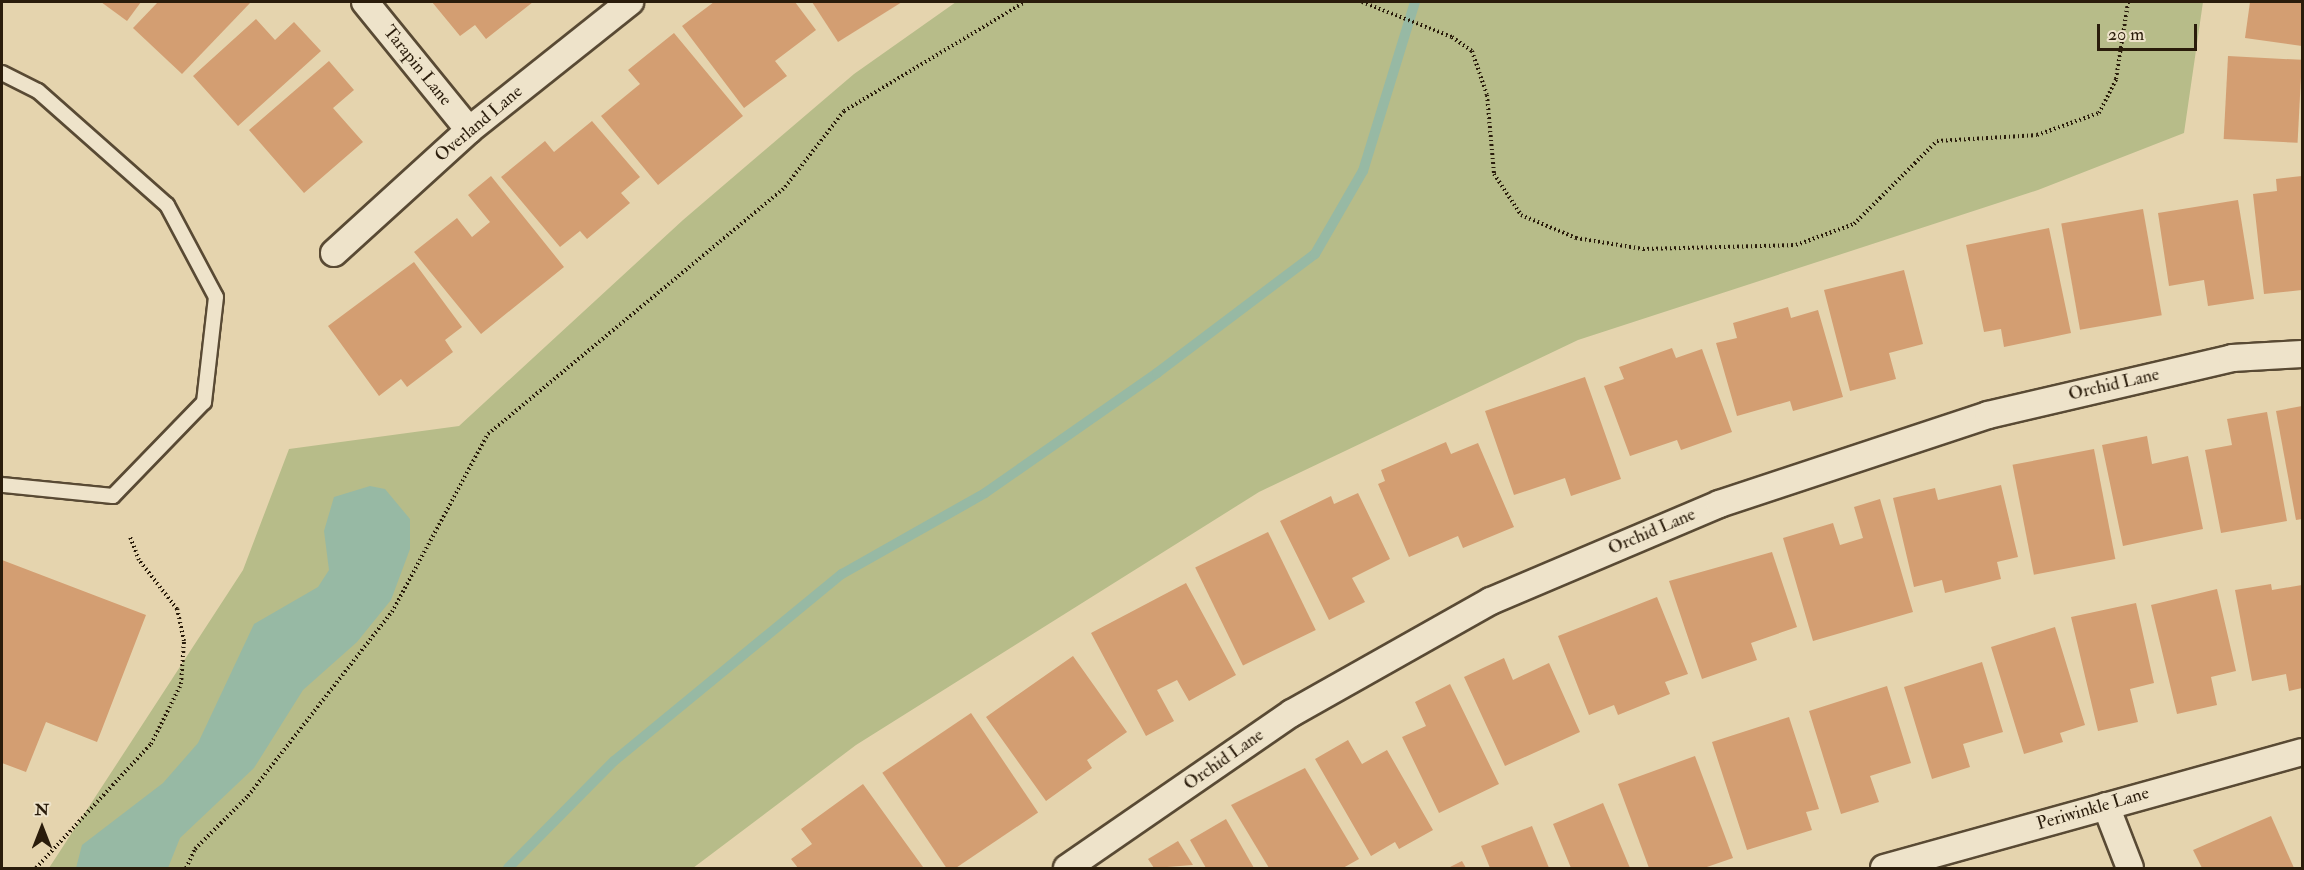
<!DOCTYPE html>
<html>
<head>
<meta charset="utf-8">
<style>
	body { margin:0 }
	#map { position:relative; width:2304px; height:870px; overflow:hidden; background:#e5d4ae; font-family:"IM FELL Double Pica",serif }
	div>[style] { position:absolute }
	.green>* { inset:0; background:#b7bc89 }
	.water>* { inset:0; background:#97b9a4 }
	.stream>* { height:10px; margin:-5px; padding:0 5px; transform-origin:5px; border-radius:5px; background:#97b9a4 }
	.building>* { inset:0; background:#d39e72; transform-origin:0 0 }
	.path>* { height:4px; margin-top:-2px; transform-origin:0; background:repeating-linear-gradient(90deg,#2a1c0b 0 1.5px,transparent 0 4.5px) }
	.roads { filter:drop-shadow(2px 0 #594a34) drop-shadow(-2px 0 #594a34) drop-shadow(0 2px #594a34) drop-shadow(0 -2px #594a34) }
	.lane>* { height:14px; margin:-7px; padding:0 7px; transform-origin:7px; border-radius:7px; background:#eee3ca }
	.street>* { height:26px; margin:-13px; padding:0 13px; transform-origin:13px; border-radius:13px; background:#eee3ca }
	span { translate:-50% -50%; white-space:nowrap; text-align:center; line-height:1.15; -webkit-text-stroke:4.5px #eee3ca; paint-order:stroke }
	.street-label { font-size:18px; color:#2a1c0b }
	.frame { position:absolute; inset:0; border:3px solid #2a1c0b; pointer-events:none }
	.north { position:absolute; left:12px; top:798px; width:60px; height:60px; -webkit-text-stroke:4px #eee3ca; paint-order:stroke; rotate:0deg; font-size:16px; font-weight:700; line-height:24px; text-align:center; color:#2a1c0b }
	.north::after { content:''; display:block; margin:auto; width:21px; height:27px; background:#2a1c0b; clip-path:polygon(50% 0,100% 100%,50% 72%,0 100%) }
	.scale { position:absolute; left:2097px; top:24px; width:100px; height:27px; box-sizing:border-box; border:3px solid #2a1c0b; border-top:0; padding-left:8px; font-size:18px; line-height:21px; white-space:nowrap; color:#2a1c0b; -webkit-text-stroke:4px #eee3ca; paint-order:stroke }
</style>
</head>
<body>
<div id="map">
	<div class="green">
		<div style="clip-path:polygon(956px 2px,2203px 2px,2184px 133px,2038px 190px,1578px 340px,1259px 492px,856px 745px,693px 868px,49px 868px,243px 570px,289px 449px,459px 426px,683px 220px,854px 74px)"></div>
	</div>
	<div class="water">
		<div style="clip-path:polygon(370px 486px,385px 489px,410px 519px,410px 549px,391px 600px,357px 642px,303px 690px,254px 768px,180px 838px,168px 868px,76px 868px,82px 845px,163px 783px,198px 743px,254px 624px,318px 587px,329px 570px,324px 531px,334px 497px)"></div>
	</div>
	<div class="stream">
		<div style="left:508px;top:868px;width:151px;rotate:-45.3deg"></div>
		<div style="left:614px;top:761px;width:295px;rotate:-39.4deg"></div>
		<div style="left:842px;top:574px;width:164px;rotate:-29.5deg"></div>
		<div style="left:985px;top:493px;width:210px;rotate:-34.9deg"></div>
		<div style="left:1157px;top:373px;width:198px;rotate:-37deg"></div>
		<div style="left:1315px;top:254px;width:96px;rotate:-60deg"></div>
		<div style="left:1363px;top:171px;width:177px;rotate:-72.9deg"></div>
	</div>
	<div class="building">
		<div style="clip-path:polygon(101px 2px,141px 2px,127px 21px)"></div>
		<div style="clip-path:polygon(158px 2px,251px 2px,182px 74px,133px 28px)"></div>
		<div style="clip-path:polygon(432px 2px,533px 2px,486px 39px,475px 25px,460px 36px)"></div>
		<div style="clip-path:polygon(714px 2px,795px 2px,816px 30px,775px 61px,787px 76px,744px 108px,682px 26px)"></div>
		<div style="clip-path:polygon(812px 2px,902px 2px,838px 42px)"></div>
		<div style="clip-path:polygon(2250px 2px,2302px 2px,2302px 46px,2245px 38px)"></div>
		<div style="clip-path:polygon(256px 19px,275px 40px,294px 22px,321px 51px,238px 126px,193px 76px)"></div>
		<div style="clip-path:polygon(674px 33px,743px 116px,658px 185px,601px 116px,640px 84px,628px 70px)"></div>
		<div style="left:2228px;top:56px;width:74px;height:83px;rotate:3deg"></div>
		<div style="clip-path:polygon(329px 61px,354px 90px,333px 108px,363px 142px,304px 193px,249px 130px)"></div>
		<div style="clip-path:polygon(592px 121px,640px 177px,621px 193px,630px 203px,587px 239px,580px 231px,560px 247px,501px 177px,545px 141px,554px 152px)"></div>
		<div style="clip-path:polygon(491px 176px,564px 267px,481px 334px,414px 252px,457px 218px,472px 237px,490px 222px,468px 195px)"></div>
		<div style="clip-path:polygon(2302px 176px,2302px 290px,2264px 294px,2253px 194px,2277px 191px,2276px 179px)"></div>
		<div style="clip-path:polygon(2238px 200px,2254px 299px,2208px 306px,2204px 280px,2169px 286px,2158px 213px)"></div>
		<div style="left:2143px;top:209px;width:108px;height:83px;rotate:80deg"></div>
		<div style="clip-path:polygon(2049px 228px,2071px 333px,2004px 347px,2001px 329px,1984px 332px,1966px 245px)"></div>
		<div style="clip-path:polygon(414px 262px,462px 327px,445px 340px,453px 352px,407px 387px,401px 379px,379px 396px,328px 326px)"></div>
		<div style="clip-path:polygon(1904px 270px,1923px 344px,1889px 353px,1896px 379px,1850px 391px,1824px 290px)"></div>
		<div style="clip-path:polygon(1788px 307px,1791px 318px,1818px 310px,1843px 397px,1793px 411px,1790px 401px,1737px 416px,1716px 343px,1737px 338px,1733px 323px)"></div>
		<div style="clip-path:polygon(1672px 348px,1676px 358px,1702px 349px,1732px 432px,1681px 450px,1677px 440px,1630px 456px,1604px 386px,1624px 379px,1619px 367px)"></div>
		<div style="clip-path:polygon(1585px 377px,1621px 479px,1571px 496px,1565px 478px,1514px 495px,1485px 411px)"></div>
		<div style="clip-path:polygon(2302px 406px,2302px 519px,2296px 520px,2276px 411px)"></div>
		<div style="clip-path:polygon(2267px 412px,2287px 521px,2221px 533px,2205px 450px,2232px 445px,2227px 419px)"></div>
		<div style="clip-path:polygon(2147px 436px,2152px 464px,2188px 456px,2203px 529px,2123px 546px,2102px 445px)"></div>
		<div style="clip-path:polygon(1446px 442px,1451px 454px,1478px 443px,1514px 527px,1463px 548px,1458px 536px,1409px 557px,1378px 484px,1385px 481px,1381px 470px)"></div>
		<div style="left:2094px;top:449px;width:112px;height:83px;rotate:79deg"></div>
		<div style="clip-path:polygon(2001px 485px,2018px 557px,1997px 562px,2001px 579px,1945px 593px,1942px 580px,1914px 587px,1893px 498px,1935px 488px,1938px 500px)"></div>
		<div style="clip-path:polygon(1358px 493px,1390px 559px,1352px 578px,1365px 602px,1329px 620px,1280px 521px,1331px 496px,1334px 504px)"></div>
		<div style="clip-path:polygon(1880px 499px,1913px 612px,1813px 641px,1783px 538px,1833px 523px,1840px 545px,1863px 538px,1854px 507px)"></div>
		<div style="left:1268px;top:532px;width:109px;height:81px;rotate:64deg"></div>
		<div style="clip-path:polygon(1772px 552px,1797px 627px,1751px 643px,1757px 660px,1702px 679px,1669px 581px)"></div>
		<div style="clip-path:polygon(2px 560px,146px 615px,97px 742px,46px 722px,26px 772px,2px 763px)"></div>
		<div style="clip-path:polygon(1186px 583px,1236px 675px,1189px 701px,1177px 680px,1157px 690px,1174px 721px,1146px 736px,1091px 633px)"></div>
		<div style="clip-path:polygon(2271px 584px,2272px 590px,2302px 585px,2302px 688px,2289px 691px,2286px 674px,2252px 681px,2235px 590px)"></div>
		<div style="clip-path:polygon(2217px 589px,2236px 671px,2211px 677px,2217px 705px,2177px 714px,2151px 605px)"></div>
		<div style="clip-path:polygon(1657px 597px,1688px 674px,1665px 682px,1670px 694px,1618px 715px,1614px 705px,1589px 715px,1558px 636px)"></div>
		<div style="clip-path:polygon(2136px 603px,2154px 683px,2130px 689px,2138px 722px,2098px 731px,2071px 617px)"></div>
		<div style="clip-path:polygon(2055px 627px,2085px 725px,2060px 733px,2063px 742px,2024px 754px,1991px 647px)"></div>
		<div style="clip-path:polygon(1073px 656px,1127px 732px,1087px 760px,1092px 768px,1046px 801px,986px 717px)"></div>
		<div style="clip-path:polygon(1504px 658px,1513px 680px,1549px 663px,1580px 732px,1505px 766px,1464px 677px)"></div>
		<div style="clip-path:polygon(1982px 662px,2003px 732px,1963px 744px,1970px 767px,1932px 779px,1904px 687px)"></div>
		<div style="clip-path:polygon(1450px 684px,1499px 784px,1439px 813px,1402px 737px,1426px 726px,1415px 702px)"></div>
		<div style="clip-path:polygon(1887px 686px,1911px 763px,1870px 776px,1879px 802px,1841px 814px,1809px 711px)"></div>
		<div style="left:971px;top:713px;width:120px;height:107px;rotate:56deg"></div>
		<div style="clip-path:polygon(1789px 717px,1819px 809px,1806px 812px,1812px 830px,1747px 850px,1712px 742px)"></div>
		<div style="clip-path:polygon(1348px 740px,1362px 764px,1387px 750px,1433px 830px,1399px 849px,1395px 842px,1371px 856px,1315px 759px)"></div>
		<div style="clip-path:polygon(1695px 756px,1733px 858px,1704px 868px,1649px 868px,1618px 784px)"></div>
		<div style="clip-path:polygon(1305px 768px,1359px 859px,1343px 868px,1269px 868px,1231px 805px)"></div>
		<div style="clip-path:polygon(863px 784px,923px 867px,798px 868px,791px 859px,812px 844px,801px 829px)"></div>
		<div style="clip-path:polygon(1603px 803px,1630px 868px,1571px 868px,1553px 824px)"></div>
		<div style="clip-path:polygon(2271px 816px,2294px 868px,2202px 868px,2193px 850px)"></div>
		<div style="clip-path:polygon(1226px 819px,1254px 868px,1206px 868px,1190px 840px)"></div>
		<div style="clip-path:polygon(1532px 826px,1549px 868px,1490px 868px,1481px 846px)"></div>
		<div style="clip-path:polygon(1178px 841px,1193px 865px,1154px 868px,1148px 859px)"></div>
		<div style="clip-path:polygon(1462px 861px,1466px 868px,1448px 868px)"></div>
	</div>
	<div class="path">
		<div style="left:1362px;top:2px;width:97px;rotate:21.3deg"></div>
		<div style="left:1452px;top:37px;width:24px;rotate:35deg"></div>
		<div style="left:1472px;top:51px;width:46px;rotate:71.2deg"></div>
		<div style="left:1487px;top:95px;width:79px;rotate:84.9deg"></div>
		<div style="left:1494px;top:174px;width:49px;rotate:56.6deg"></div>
		<div style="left:1521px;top:215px;width:60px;rotate:22.7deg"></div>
		<div style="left:1576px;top:238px;width:68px;rotate:9.3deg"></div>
		<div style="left:1643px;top:249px;width:153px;rotate:-1.5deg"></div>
		<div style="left:1796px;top:245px;width:62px;rotate:-19.9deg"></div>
		<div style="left:1854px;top:224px;width:117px;rotate:-45deg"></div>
		<div style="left:1937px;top:141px;width:100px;rotate:-3.4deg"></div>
		<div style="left:2037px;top:135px;width:66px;rotate:-19.5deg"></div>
		<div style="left:2099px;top:113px;width:38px;rotate:-63deg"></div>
		<div style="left:2116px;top:79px;width:78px;rotate:-81.1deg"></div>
		<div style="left:36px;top:868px;width:169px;rotate:-47.2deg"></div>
		<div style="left:151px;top:744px;width:67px;rotate:-63.4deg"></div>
		<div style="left:181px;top:684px;width:43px;rotate:-86deg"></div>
		<div style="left:184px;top:641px;width:33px;rotate:-102deg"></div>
		<div style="left:177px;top:609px;width:62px;rotate:-127.8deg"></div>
		<div style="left:139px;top:560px;width:25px;rotate:-111deg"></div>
		<div style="left:186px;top:868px;width:21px;rotate:-65deg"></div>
		<div style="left:195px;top:849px;width:75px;rotate:-45deg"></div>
		<div style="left:248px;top:796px;width:234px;rotate:-52deg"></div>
		<div style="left:392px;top:612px;width:202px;rotate:-61.7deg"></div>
		<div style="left:488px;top:434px;width:386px;rotate:-39.7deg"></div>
		<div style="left:785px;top:187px;width:96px;rotate:-52.2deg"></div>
		<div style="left:844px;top:111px;width:211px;rotate:-31.1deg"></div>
	</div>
	<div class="roads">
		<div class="lane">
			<div style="left:2px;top:73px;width:40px;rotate:26.6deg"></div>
			<div style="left:38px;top:91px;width:172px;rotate:41.5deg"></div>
			<div style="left:167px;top:205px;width:104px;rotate:62deg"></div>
			<div style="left:216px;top:297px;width:106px;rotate:96.5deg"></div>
			<div style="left:204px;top:402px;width:131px;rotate:134.1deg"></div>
			<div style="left:113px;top:496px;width:112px;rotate:-174.3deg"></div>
		</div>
		<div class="street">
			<div style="left:365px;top:2px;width:165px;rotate:50.9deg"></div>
			<div style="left:334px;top:253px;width:183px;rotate:-42.3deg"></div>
			<div style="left:469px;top:130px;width:206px;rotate:-38.5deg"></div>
			<div style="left:2106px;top:806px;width:66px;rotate:68.8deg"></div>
			<div style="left:1067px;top:868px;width:273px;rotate:-34.6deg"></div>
			<div style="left:1292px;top:713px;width:228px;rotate:-29.4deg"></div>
			<div style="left:1491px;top:601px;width:248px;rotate:-23deg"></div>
			<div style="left:1719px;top:504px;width:283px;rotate:-18.3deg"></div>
			<div style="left:1988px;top:415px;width:251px;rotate:-13.1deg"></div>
			<div style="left:2232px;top:358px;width:70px;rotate:-3.3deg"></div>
			<div style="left:1884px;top:868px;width:434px;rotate:-15.5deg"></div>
		</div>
	</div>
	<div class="street-label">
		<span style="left:417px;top:66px;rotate:51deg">Tarapin Lane</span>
		<span style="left:479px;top:124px;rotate:-40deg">Overland Lane</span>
		<span style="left:2114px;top:385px;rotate:-13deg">Orchid Lane</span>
		<span style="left:1652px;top:532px;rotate:-23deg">Orchid Lane</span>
		<span style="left:1224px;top:760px;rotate:-35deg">Orchid Lane</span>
		<span style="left:2093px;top:809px;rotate:-16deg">Periwinkle Lane</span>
	</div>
	<div class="frame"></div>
	<div class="north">N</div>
	<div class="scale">20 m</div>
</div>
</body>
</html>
